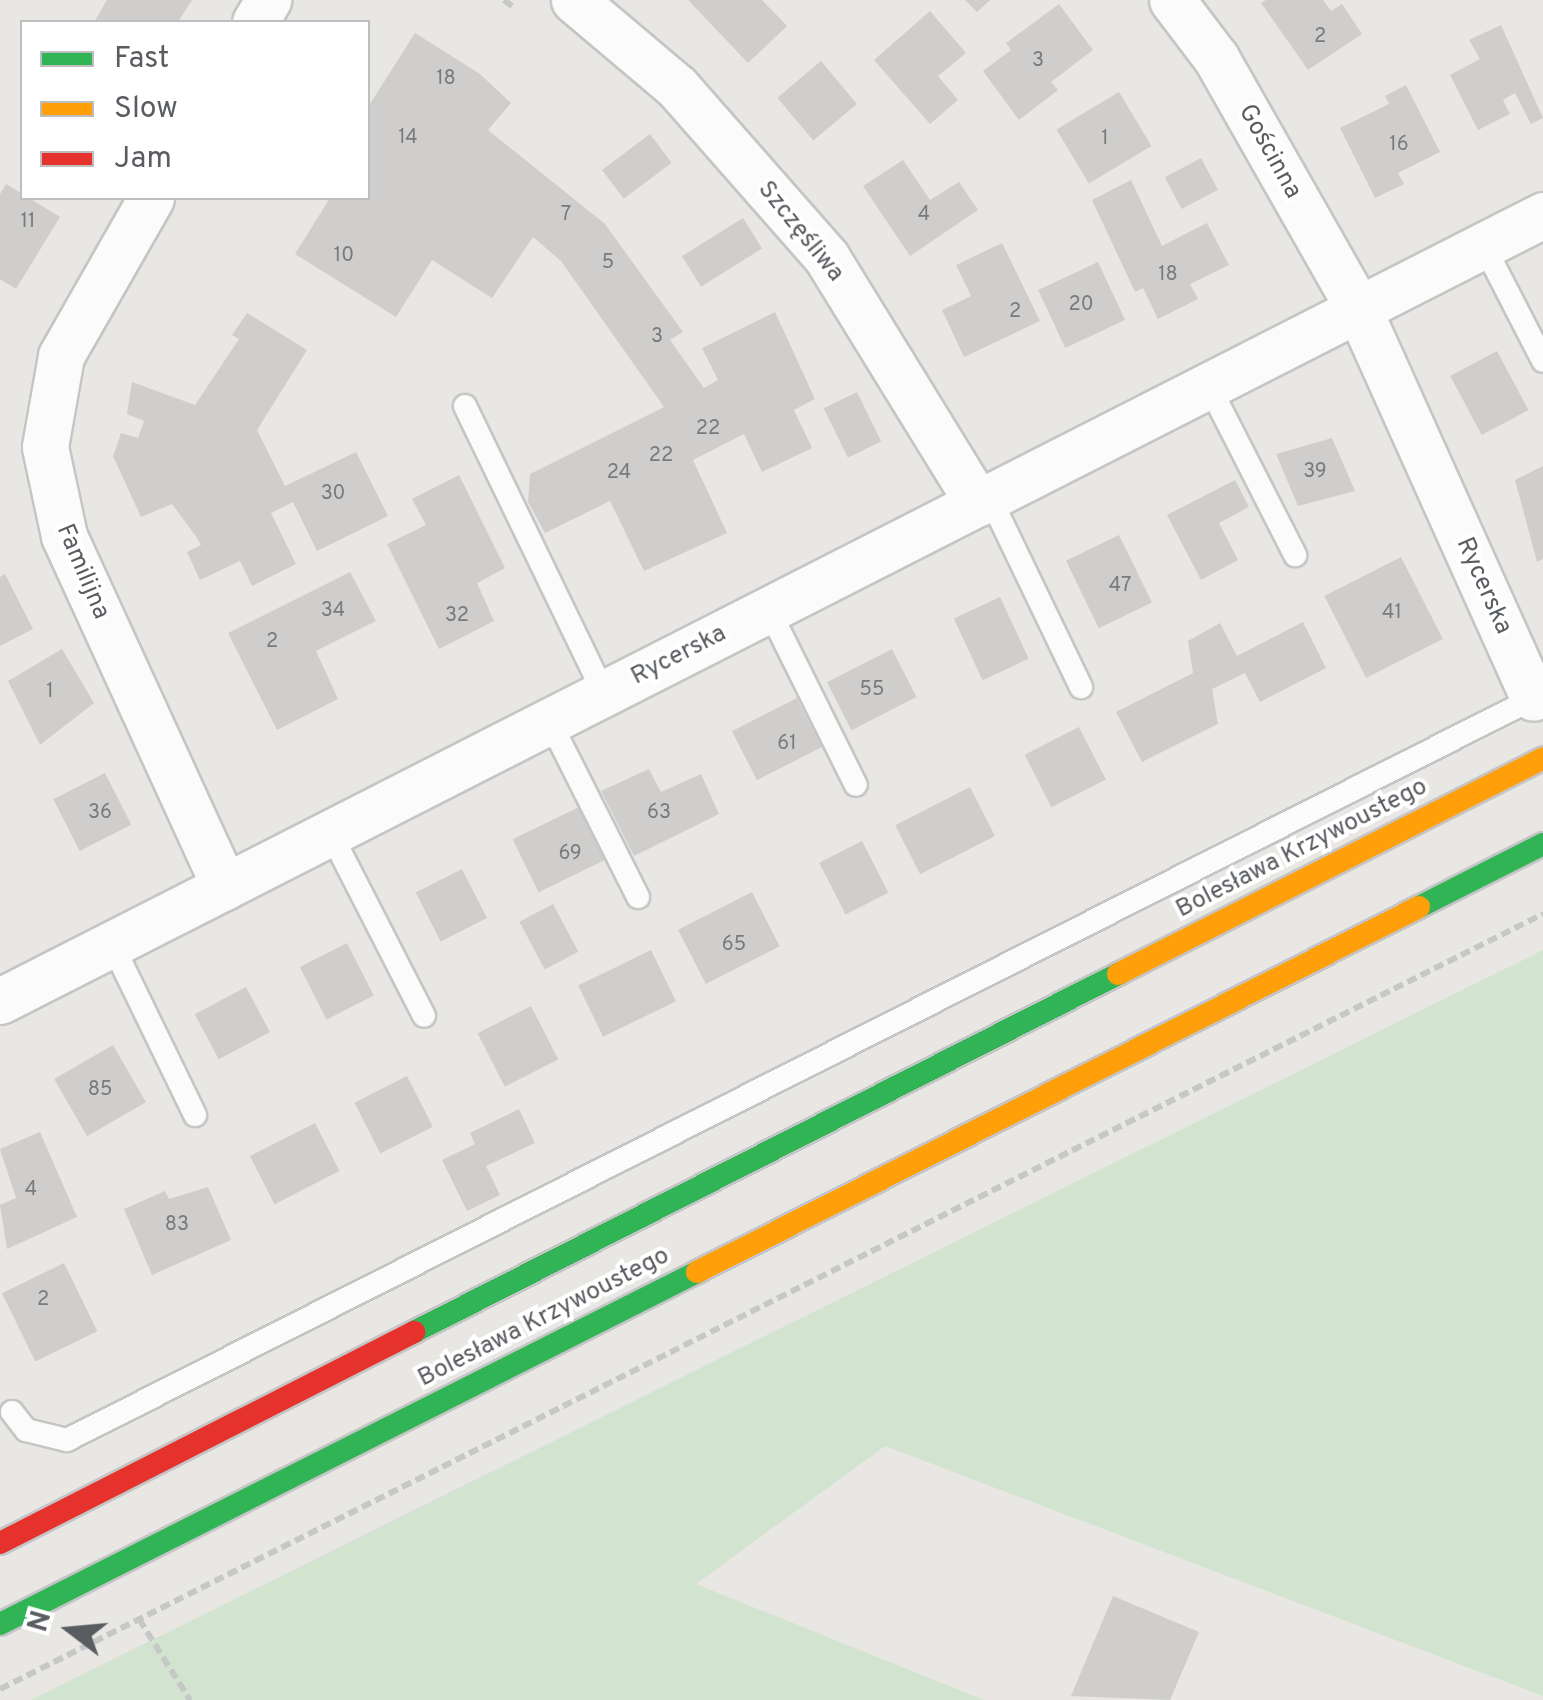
<!DOCTYPE html>
<html>
<head>
<meta charset="utf-8">
<style>
	body { margin:0 }
	#map { position:relative; width:1543px; height:1700px; overflow:hidden; background:#e8e7e3; font-family:Overpass,sans-serif }
	div>[style] { position:absolute }
	.green>* { inset:0; background:#d2e3d0 }
	.building>* { inset:0; background:#cfcecc; transform-origin:0 0 }
	.path>* { height:6px; margin-top:-3px; transform-origin:0; background:repeating-linear-gradient(90deg,#c5c8c6 0 10px,transparent 0 15px) }
	.roads { filter:drop-shadow(2px 0 #c5c5c5) drop-shadow(-2px 0 #c5c5c5) drop-shadow(0 2px #c5c5c5) drop-shadow(0 -2px #c5c5c5) }
	.lane>* { height:22px; margin:-11px; padding:0 11px; transform-origin:11px; border-radius:11px; background:#fcfbfb }
	.street>* { height:45px; margin:-22.5px; padding:0 22.5px; transform-origin:22.5px; border-radius:22.5px; background:#fcfbfb }
	.fast>* { height:22px; margin:-11px; padding:0 11px; transform-origin:11px; border-radius:11px; background:#30b455 }
	.slow>* { height:22px; margin:-11px; padding:0 11px; transform-origin:11px; border-radius:11px; background:#ff9f0a }
	.jam>* { height:22px; margin:-11px; padding:0 11px; transform-origin:11px; border-radius:11px; background:#e5322d }
	span { translate:-50% -50%; white-space:nowrap; text-align:center; line-height:1.15; -webkit-text-stroke:8px #fff; paint-order:stroke }
	.number-label { font-size:20px; color:#787a7c }
	.number-label span { -webkit-text-stroke-width:0 }
	.street-label { font-size:25px; color:#595c60 }
	.legend { position:absolute; left:20px; top:20px; width:350px; height:180px; box-sizing:border-box; background:#fff; border:2px solid #bdbebf; margin:0; padding:12px 18px; list-style:none; font-size:30px; color:#595c60 }
	.legend li { display:flex; align-items:center; gap:20px; height:50px }
	.legend b { width:50px; border:2px solid #bdbebf }
	.north { position:absolute; left:20px; top:1580px; width:100px; height:100px; -webkit-text-stroke:8px #fff; paint-order:stroke; rotate:286deg; font-size:28px; font-weight:700; line-height:40px; text-align:center; color:#595c60 }
	.north::after { content:''; display:block; margin:auto; width:35px; height:45px; background:#595c60; clip-path:polygon(50% 0,100% 100%,50% 72%,0 100%) }
</style>
</head>
<body>
<div id="map">
	<div class="green">
		<div style="clip-path:polygon(1543px 950px,1543px 1696px,885px 1446px,696px 1584px,984px 1700px,31px 1700px)"></div>
	</div>
	<div class="building">
		<div style="clip-path:polygon(107px 0,192px 0,178px 22px,94px 22px)"></div>
		<div style="clip-path:polygon(688px 0,762px 0,787px 26px,748px 63px)"></div>
		<div style="clip-path:polygon(965px 0,990px 0,977px 12px)"></div>
		<div style="clip-path:polygon(1266px 0,1323px 0,1331px 11px,1342px 4px,1362px 34px,1308px 70px,1261px 3px)"></div>
		<div style="clip-path:polygon(1059px 4px,1093px 50px,1051px 82px,1058px 90px,1019px 120px,983px 71px,1011px 50px,1006px 43px)"></div>
		<div style="clip-path:polygon(930px 11px,966px 53px,938px 76px,958px 100px,930px 124px,874px 60px)"></div>
		<div style="clip-path:polygon(1501px 25px,1543px 118px,1531px 124px,1515px 93px,1503px 100px,1510px 114px,1478px 130px,1450px 75px,1480px 59px,1469px 40px)"></div>
		<div style="clip-path:polygon(415px 33px,480px 74px,511px 103px,488px 130px,605px 224px,683px 332px,670px 340px,704px 388px,718px 380px,702px 348px,775px 312px,815px 399px,794px 410px,812px 448px,762px 472px,744px 434px,693px 460px,727px 533px,644px 571px,610px 501px,545px 533px,528px 502px,530px 474px,664px 407px,561px 261px,533px 237px,492px 298px,432px 260px,396px 317px,295px 254px,330px 198px,368px 198px,368px 107px)"></div>
		<div style="left:821px;top:61px;width:56px;height:57px;rotate:50deg"></div>
		<div style="clip-path:polygon(1406px 85px,1440px 152px,1398px 173px,1404px 184px,1375px 198px,1340px 128px,1389px 104px,1385px 96px)"></div>
		<div style="left:1119px;top:92px;width:63px;height:73px;rotate:59deg"></div>
		<div style="left:650px;top:134px;width:36px;height:60px;rotate:53deg"></div>
		<div style="left:1201px;top:158px;width:36px;height:41px;rotate:62deg"></div>
		<div style="clip-path:polygon(903px 160px,930px 200px,959px 182px,978px 210px,910px 256px,863px 186px)"></div>
		<div style="clip-path:polygon(1131px 180px,1162px 246px,1207px 223px,1229px 265px,1190px 284px,1198px 299px,1158px 319px,1143px 288px,1135px 292px,1092px 200px)"></div>
		<div style="clip-path:polygon(6px 184px,60px 217px,16px 289px,0 279px,0 194px)"></div>
		<div style="left:743px;top:218px;width:36px;height:72px;rotate:58deg"></div>
		<div style="clip-path:polygon(1002px 243px,1040px 321px,964px 357px,942px 310px,971px 296px,956px 265px)"></div>
		<div style="left:1098px;top:262px;width:64px;height:66px;rotate:65deg"></div>
		<div style="clip-path:polygon(247px 313px,307px 350px,257px 430px,285px 486px,356px 452px,388px 516px,317px 551px,293px 502px,271px 513px,296px 564px,252px 586px,240px 561px,200px 580px,187px 552px,201px 545px,195px 535px,172px 504px,141px 517px,113px 456px,121px 433px,138px 438px,144px 421px,127px 414px,132px 382px,195px 405px,239px 339px,232px 335px)"></div>
		<div style="left:1497px;top:351px;width:67px;height:53px;rotate:62deg"></div>
		<div style="left:857px;top:392px;width:55px;height:37px;rotate:64deg"></div>
		<div style="clip-path:polygon(1332px 438px,1355px 491px,1298px 506px,1276px 454px)"></div>
		<div style="clip-path:polygon(1543px 466px,1543px 559px,1537px 562px,1515px 480px)"></div>
		<div style="clip-path:polygon(459px 475px,505px 568px,477px 583px,494px 621px,439px 649px,387px 544px,426px 525px,412px 499px)"></div>
		<div style="clip-path:polygon(1235px 480px,1249px 507px,1219px 523px,1238px 560px,1201px 580px,1167px 515px)"></div>
		<div style="left:1119px;top:535px;width:75px;height:59px;rotate:64deg"></div>
		<div style="left:1401px;top:557px;width:92px;height:86px;rotate:63deg"></div>
		<div style="clip-path:polygon(350px 572px,376px 621px,316px 651px,338px 699px,277px 730px,228px 633px)"></div>
		<div style="clip-path:polygon(5px 574px,33px 629px,0 646px,0 577px)"></div>
		<div style="left:1000px;top:597px;width:68px;height:51px;rotate:65deg"></div>
		<div style="clip-path:polygon(1303px 622px,1326px 668px,1260px 702px,1245px 673px,1212px 689px,1218px 724px,1142px 762px,1116px 712px,1193px 673px,1188px 641px,1220px 623px,1237px 656px)"></div>
		<div style="clip-path:polygon(62px 649px,94px 703px,40px 745px,8px 681px)"></div>
		<div style="left:892px;top:649px;width:54px;height:73px;rotate:63deg"></div>
		<div style="left:797px;top:698px;width:55px;height:73px;rotate:63deg"></div>
		<div style="left:1079px;top:727px;width:59px;height:61px;rotate:63deg"></div>
		<div style="clip-path:polygon(649px 769px,661px 792px,701px 774px,719px 814px,634px 856px,601px 791px)"></div>
		<div style="left:105px;top:773px;width:58px;height:58px;rotate:63deg"></div>
		<div style="left:970px;top:787px;width:55px;height:84px;rotate:63deg"></div>
		<div style="left:581px;top:806px;width:59px;height:76px;rotate:64deg"></div>
		<div style="left:862px;top:841px;width:58px;height:48px;rotate:63deg"></div>
		<div style="left:462px;top:869px;width:55px;height:52px;rotate:63deg"></div>
		<div style="left:752px;top:892px;width:61px;height:83px;rotate:63deg"></div>
		<div style="left:553px;top:904px;width:54px;height:38px;rotate:62deg"></div>
		<div style="left:347px;top:943px;width:59px;height:53px;rotate:63deg"></div>
		<div style="left:651px;top:950px;width:57px;height:81px;rotate:64deg"></div>
		<div style="left:246px;top:987px;width:51px;height:58px;rotate:62deg"></div>
		<div style="left:531px;top:1006px;width:60px;height:60px;rotate:63deg"></div>
		<div style="left:113px;top:1045px;width:66px;height:68px;rotate:60deg"></div>
		<div style="left:407px;top:1076px;width:57px;height:59px;rotate:63deg"></div>
		<div style="clip-path:polygon(519px 1109px,535px 1143px,486px 1166px,500px 1195px,467px 1211px,442px 1160px,475px 1144px,470px 1133px)"></div>
		<div style="left:315px;top:1123px;width:54px;height:73px;rotate:63deg"></div>
		<div style="clip-path:polygon(40px 1132px,77px 1217px,7px 1249px,0 1205px,16px 1198px,0 1149px)"></div>
		<div style="clip-path:polygon(208px 1187px,231px 1240px,152px 1275px,124px 1209px,165px 1191px,169px 1199px)"></div>
		<div style="left:64px;top:1263px;width:76px;height:69px;rotate:64deg"></div>
		<div style="clip-path:polygon(1113px 1596px,1199px 1632px,1170px 1700px,1071px 1696px)"></div>
	</div>
	<div class="path">
		<div style="left:504px;top:0;width:10px;rotate:37deg"></div>
		<div style="left:139px;top:1619px;width:96px;rotate:57.8deg"></div>
		<div style="left:0;top:1689px;width:1727px;rotate:-26.67deg"></div>
	</div>
	<div class="roads">
		<div class="lane">
			<div style="left:1484px;top:246px;width:129px;rotate:62.8deg"></div>
			<div style="left:1209px;top:386px;width:190px;rotate:63deg"></div>
			<div style="left:465px;top:406px;width:320px;rotate:64.2deg"></div>
			<div style="left:990px;top:498px;width:210px;rotate:64.3deg"></div>
			<div style="left:769px;top:610px;width:195px;rotate:63.6deg"></div>
			<div style="left:550px;top:722px;width:196px;rotate:63.3deg"></div>
			<div style="left:331px;top:834px;width:204px;rotate:62.9deg"></div>
			<div style="left:113px;top:946px;width:188px;rotate:64.1deg"></div>
			<div style="left:12px;top:1412px;width:23px;rotate:52deg"></div>
			<div style="left:26px;top:1430px;width:42px;rotate:13.7deg"></div>
			<div style="left:67px;top:1440px;width:1651px;rotate:-26.83deg"></div>
		</div>
		<div class="street">
			<div style="left:574px;top:0;width:135px;rotate:40.2deg"></div>
			<div style="left:677px;top:87px;width:227px;rotate:48.7deg"></div>
			<div style="left:827px;top:258px;width:288px;rotate:58.4deg"></div>
			<div style="left:1172px;top:0;width:73px;rotate:52.8deg"></div>
			<div style="left:1216px;top:58px;width:290px;rotate:60.4deg"></div>
			<div style="left:1359px;top:310px;width:425px;rotate:65.8deg"></div>
			<div style="left:255px;top:22px;width:26px;rotate:-59deg"></div>
			<div style="left:151px;top:198px;width:182px;rotate:119.7deg"></div>
			<div style="left:61px;top:356px;width:92px;rotate:100deg"></div>
			<div style="left:45px;top:447px;width:91px;rotate:77.9deg"></div>
			<div style="left:64px;top:536px;width:386px;rotate:65.4deg"></div>
			<div style="left:0;top:1001px;width:1732px;rotate:-26.99deg"></div>
		</div>
		<div class="fast">
			<div style="left:1419px;top:907px;width:139px;rotate:-26.9deg"></div>
			<div style="left:414px;top:1332px;width:790px;rotate:-26.95deg"></div>
			<div style="left:0;top:1624px;width:781px;rotate:-26.79deg"></div>
		</div>
		<div class="slow">
			<div style="left:1118px;top:974px;width:477px;rotate:-26.9deg"></div>
			<div style="left:697px;top:1272px;width:809px;rotate:-26.82deg"></div>
		</div>
		<div class="jam">
			<div style="left:0;top:1543px;width:465px;rotate:-27deg"></div>
		</div>
	</div>
	<div class="number-label">
		<span style="left:1320px;top:37px">2</span>
		<span style="left:1038px;top:61px">3</span>
		<span style="left:446px;top:79px">18</span>
		<span style="left:408px;top:138px">14</span>
		<span style="left:1105px;top:139px">1</span>
		<span style="left:1399px;top:145px">16</span>
		<span style="left:566px;top:215px">7</span>
		<span style="left:924px;top:215px">4</span>
		<span style="left:28px;top:222px">11</span>
		<span style="left:344px;top:256px">10</span>
		<span style="left:608px;top:263px">5</span>
		<span style="left:1168px;top:275px">18</span>
		<span style="left:1081px;top:305px">20</span>
		<span style="left:1015px;top:312px">2</span>
		<span style="left:657px;top:337px">3</span>
		<span style="left:708px;top:429px">22</span>
		<span style="left:661px;top:456px">22</span>
		<span style="left:1315px;top:472px">39</span>
		<span style="left:619px;top:473px">24</span>
		<span style="left:333px;top:494px">30</span>
		<span style="left:1120px;top:586px">47</span>
		<span style="left:333px;top:611px">34</span>
		<span style="left:1392px;top:613px">41</span>
		<span style="left:457px;top:616px">32</span>
		<span style="left:272px;top:642px">2</span>
		<span style="left:872px;top:690px">55</span>
		<span style="left:50px;top:692px">1</span>
		<span style="left:787px;top:744px">61</span>
		<span style="left:100px;top:813px">36</span>
		<span style="left:659px;top:813px">63</span>
		<span style="left:570px;top:854px">69</span>
		<span style="left:734px;top:945px">65</span>
		<span style="left:100px;top:1090px">85</span>
		<span style="left:31px;top:1190px">4</span>
		<span style="left:177px;top:1225px">83</span>
		<span style="left:43px;top:1300px">2</span>
	</div>
	<div class="street-label">
		<span style="left:1269px;top:152px;rotate:61deg">Gościnna</span>
		<span style="left:800px;top:232px;rotate:51deg">Szczęśliwa</span>
		<span style="left:82px;top:572px;rotate:67deg">Familijna</span>
		<span style="left:1483px;top:586px;rotate:66deg">Rycerska</span>
		<span style="left:679px;top:656px;rotate:-27deg">Rycerska</span>
		<span style="left:1302px;top:849px;rotate:-27deg">Bolesława Krzywoustego</span>
		<span style="left:544px;top:1318px;rotate:-27deg">Bolesława Krzywoustego</span>
	</div>
	<ul class="legend">
	<li><b style="height:12px;background:#30b455"></b>Fast</li>
	<li><b style="height:12px;background:#ff9f0a"></b>Slow</li>
	<li><b style="height:12px;background:#e5322d"></b>Jam</li>
	</ul>
	<div class="north">N</div>
</div>
</body>
</html>
